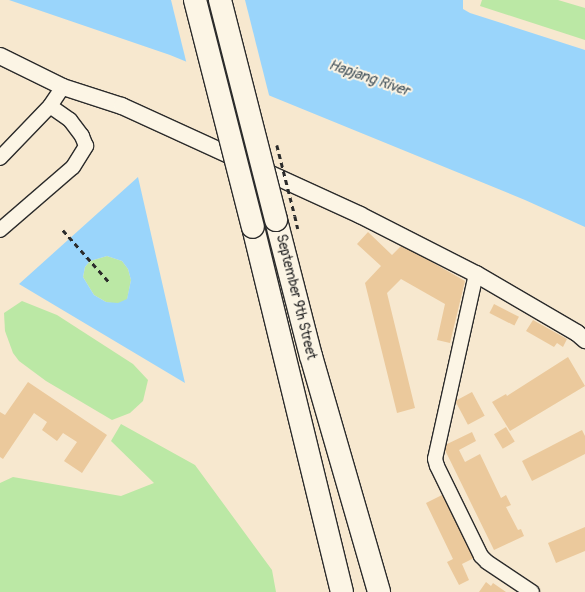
<!DOCTYPE html>
<html>
<head>
<meta charset="utf-8">
<style>
	body { margin:0 }
	#map { position:relative; width:585px; height:592px; overflow:hidden; background:#f7e8cf; font-family:Pangolin,sans-serif }
	div>[style] { position:absolute }
	.green>* { inset:0; background:#bbe8a5 }
	.water>* { inset:0; background:#9ad5fb }
	.pier>* { inset:0; background:#f7e8cf }
	.building>* { inset:0; background:#ebc99c; transform-origin:0 0 }
	.path>* { height:2.5px; margin-top:-1.25px; transform-origin:0; background:repeating-linear-gradient(90deg,#2b2b2b 0 5px,transparent 0 9px) }
	.roads { filter:drop-shadow(1px 0 #2b2b2b) drop-shadow(-1px 0 #2b2b2b) drop-shadow(0 1px #2b2b2b) drop-shadow(0 -1px #2b2b2b) }
	.minor>* { height:14px; margin:-7px; padding:0 7px; transform-origin:7px; border-radius:7px; background:#fcf5e5 }
	.tertiary>* { height:16px; margin:-8px; padding:0 8px; transform-origin:8px; border-radius:8px; background:#fcf5e5 }
	.trunk>* { height:22px; margin:-11px; padding:0 11px; transform-origin:11px; border-radius:11px; background:#fcf5e5 }
	.path-bridge>* { height:2.5px; margin-top:-1.25px; transform-origin:0; background:repeating-linear-gradient(90deg,#2b2b2b 0 5px,transparent 0 9px) }
	.bridges { filter:drop-shadow(1px 0 #2b2b2b) drop-shadow(-1px 0 #2b2b2b) drop-shadow(0 1px #2b2b2b) drop-shadow(0 -1px #2b2b2b) }
	.trunk-bridge>* { height:22px; margin:-11px; padding:0 11px; transform-origin:11px; border-radius:11px; background:#fcf5e5 }
	span { translate:-50% -50%; white-space:nowrap; text-align:center; line-height:1.15; -webkit-text-stroke:4px #fcf5e5; paint-order:stroke }
	.street-label { font-size:14px; color:#2b2b2b }
	.water-label { font-size:15px; color:#47565f; font-style:italic }
</style>
</head>
<body>
<div id="map">
	<div class="green">
		<div style="clip-path:polygon(482px 0,558px 0,585px 8px,585px 40px,480px 6px)"></div>
		<div style="clip-path:polygon(107px 256px,122px 261px,128px 269px,131px 280px,127px 300px,118px 304px,106px 302px,94px 295px,83px 277px,85px 267px,90px 261px)"></div>
		<div style="clip-path:polygon(22px 301px,57px 315px,133px 364px,148px 380px,143px 401px,130px 413px,112px 420px,46px 381px,19px 361px,13px 353px,5px 331px,4px 313px)"></div>
		<div style="clip-path:polygon(121px 424px,195px 465px,272px 570px,276px 592px,0 592px,0 483px,13px 477px,121px 496px,154px 483px,111px 441px)"></div>
	</div>
	<div class="water">
		<div style="clip-path:polygon(9px 0,463px 0,463px 9px,470px 13px,585px 50px,585px 227px,525px 200px,170px 55px)"></div>
		<div style="clip-path:polygon(evenodd,138px 177px,185px 383px,19px 284px,138px 177px,107px 256px,122px 261px,128px 269px,131px 280px,127px 299px,118px 303px,106px 302px,94px 295px,83px 277px,85px 267px,90px 261px,107px 256px)"></div>
	</div>
	<div class="pier">
		<div style="clip-path:polygon(171px 0,245px 0,270px 99px,187px 65px)"></div>
	</div>
	<div class="building">
		<div style="clip-path:polygon(368px 232px,392px 255px,402px 245px,465px 281px,450px 343px,437px 340px,445px 304px,401px 279px,387px 293px,415px 408px,397px 413px,365px 283px,381px 266px,357px 244px)"></div>
		<div style="left:494px;top:304px;width:28px;height:10px;rotate:27deg"></div>
		<div style="clip-path:polygon(533px 320px,567px 339px,563px 347px,557px 343px,554px 347px,526px 331px)"></div>
		<div style="clip-path:polygon(568px 357px,585px 386px,510px 431px,492px 402px,506px 394px,507px 396px)"></div>
		<div style="clip-path:polygon(28px 382px,107px 435px,82px 473px,64px 461px,77px 442px,63px 433px,57px 441px,42px 430px,47px 422px,34px 413px,3px 459px,0 457px,0 412px,5px 415px)"></div>
		<div style="left:472px;top:392px;width:27px;height:19px;rotate:62deg"></div>
		<div style="left:506px;top:427px;width:17px;height:14px;rotate:59deg"></div>
		<div style="clip-path:polygon(582px 430px,585px 436px,585px 454px,532px 481px,522px 461px)"></div>
		<div style="clip-path:polygon(472px 432px,476px 441px,459px 450px,465px 462px,480px 454px,501px 498px,506px 495px,511px 505px,506px 507px,518px 530px,521px 529px,524px 536px,494px 550px,443px 446px)"></div>
		<div style="clip-path:polygon(444px 494px,476px 557px,462px 564px,469px 580px,459px 585px,447px 562px,453px 559px,426px 503px)"></div>
		<div style="clip-path:polygon(585px 527px,585px 551px,556px 563px,548px 543px)"></div>
		<div style="clip-path:polygon(486px 582px,491px 586px,493px 583px,506px 592px,479px 592px)"></div>
	</div>
	<div class="path">
		<div style="left:295px;top:216px;width:13px;rotate:77deg"></div>
		<div style="left:63px;top:230px;width:69px;rotate:48.5deg"></div>
	</div>
	<div class="roads">
		<div class="minor">
			<div style="left:0;top:158px;width:72px;rotate:-46.1deg"></div>
			<div style="left:50px;top:106px;width:23px;rotate:-56deg"></div>
			<div style="left:0;top:230px;width:96px;rotate:-40.8deg"></div>
			<div style="left:73px;top:167px;width:25px;rotate:-58deg"></div>
			<div style="left:86px;top:146px;width:11px;rotate:-112deg"></div>
			<div style="left:82px;top:136px;width:20px;rotate:-127deg"></div>
			<div style="left:70px;top:120px;width:24px;rotate:-145deg"></div>
			<div style="left:476px;top:274px;width:189px;rotate:102.5deg"></div>
			<div style="left:435px;top:459px;width:7px;rotate:74deg"></div>
			<div style="left:437px;top:466px;width:100px;rotate:63.9deg"></div>
			<div style="left:481px;top:556px;width:8px;rotate:45deg"></div>
			<div style="left:487px;top:562px;width:54px;rotate:33.7deg"></div>
		</div>
		<div class="tertiary">
			<div style="left:0;top:56px;width:70px;rotate:26.2deg"></div>
			<div style="left:63px;top:87px;width:62px;rotate:17.9deg"></div>
			<div style="left:122px;top:106px;width:262px;rotate:24.6deg"></div>
			<div style="left:360px;top:215px;width:130px;rotate:27deg"></div>
			<div style="left:476px;top:274px;width:117px;rotate:30.3deg"></div>
			<div style="left:577px;top:333px;width:11px;rotate:41deg"></div>
		</div>
		<div class="trunk">
			<div style="left:276px;top:220px;width:140px;rotate:75.6deg"></div>
			<div style="left:311px;top:356px;width:246px;rotate:73.9deg"></div>
			<div style="left:253px;top:227px;width:376px;rotate:76.3deg"></div>
		</div>
	</div>
	<div class="path-bridge">
		<div style="left:277px;top:145px;width:73px;rotate:75.8deg"></div>
	</div>
	<div class="bridges">
		<div class="trunk-bridge">
			<div style="left:195px;top:0;width:234px;rotate:75.7deg"></div>
			<div style="left:220px;top:0;width:227px;rotate:75.7deg"></div>
		</div>
	</div>
	<div class="street-label">
		<span style="left:296px;top:297px;rotate:76deg">September 9th Street</span>
	</div>
	<div class="water-label">
		<span style="left:369px;top:78px;rotate:19deg">Hapjang River</span>
	</div>
</div>
</body>
</html>
